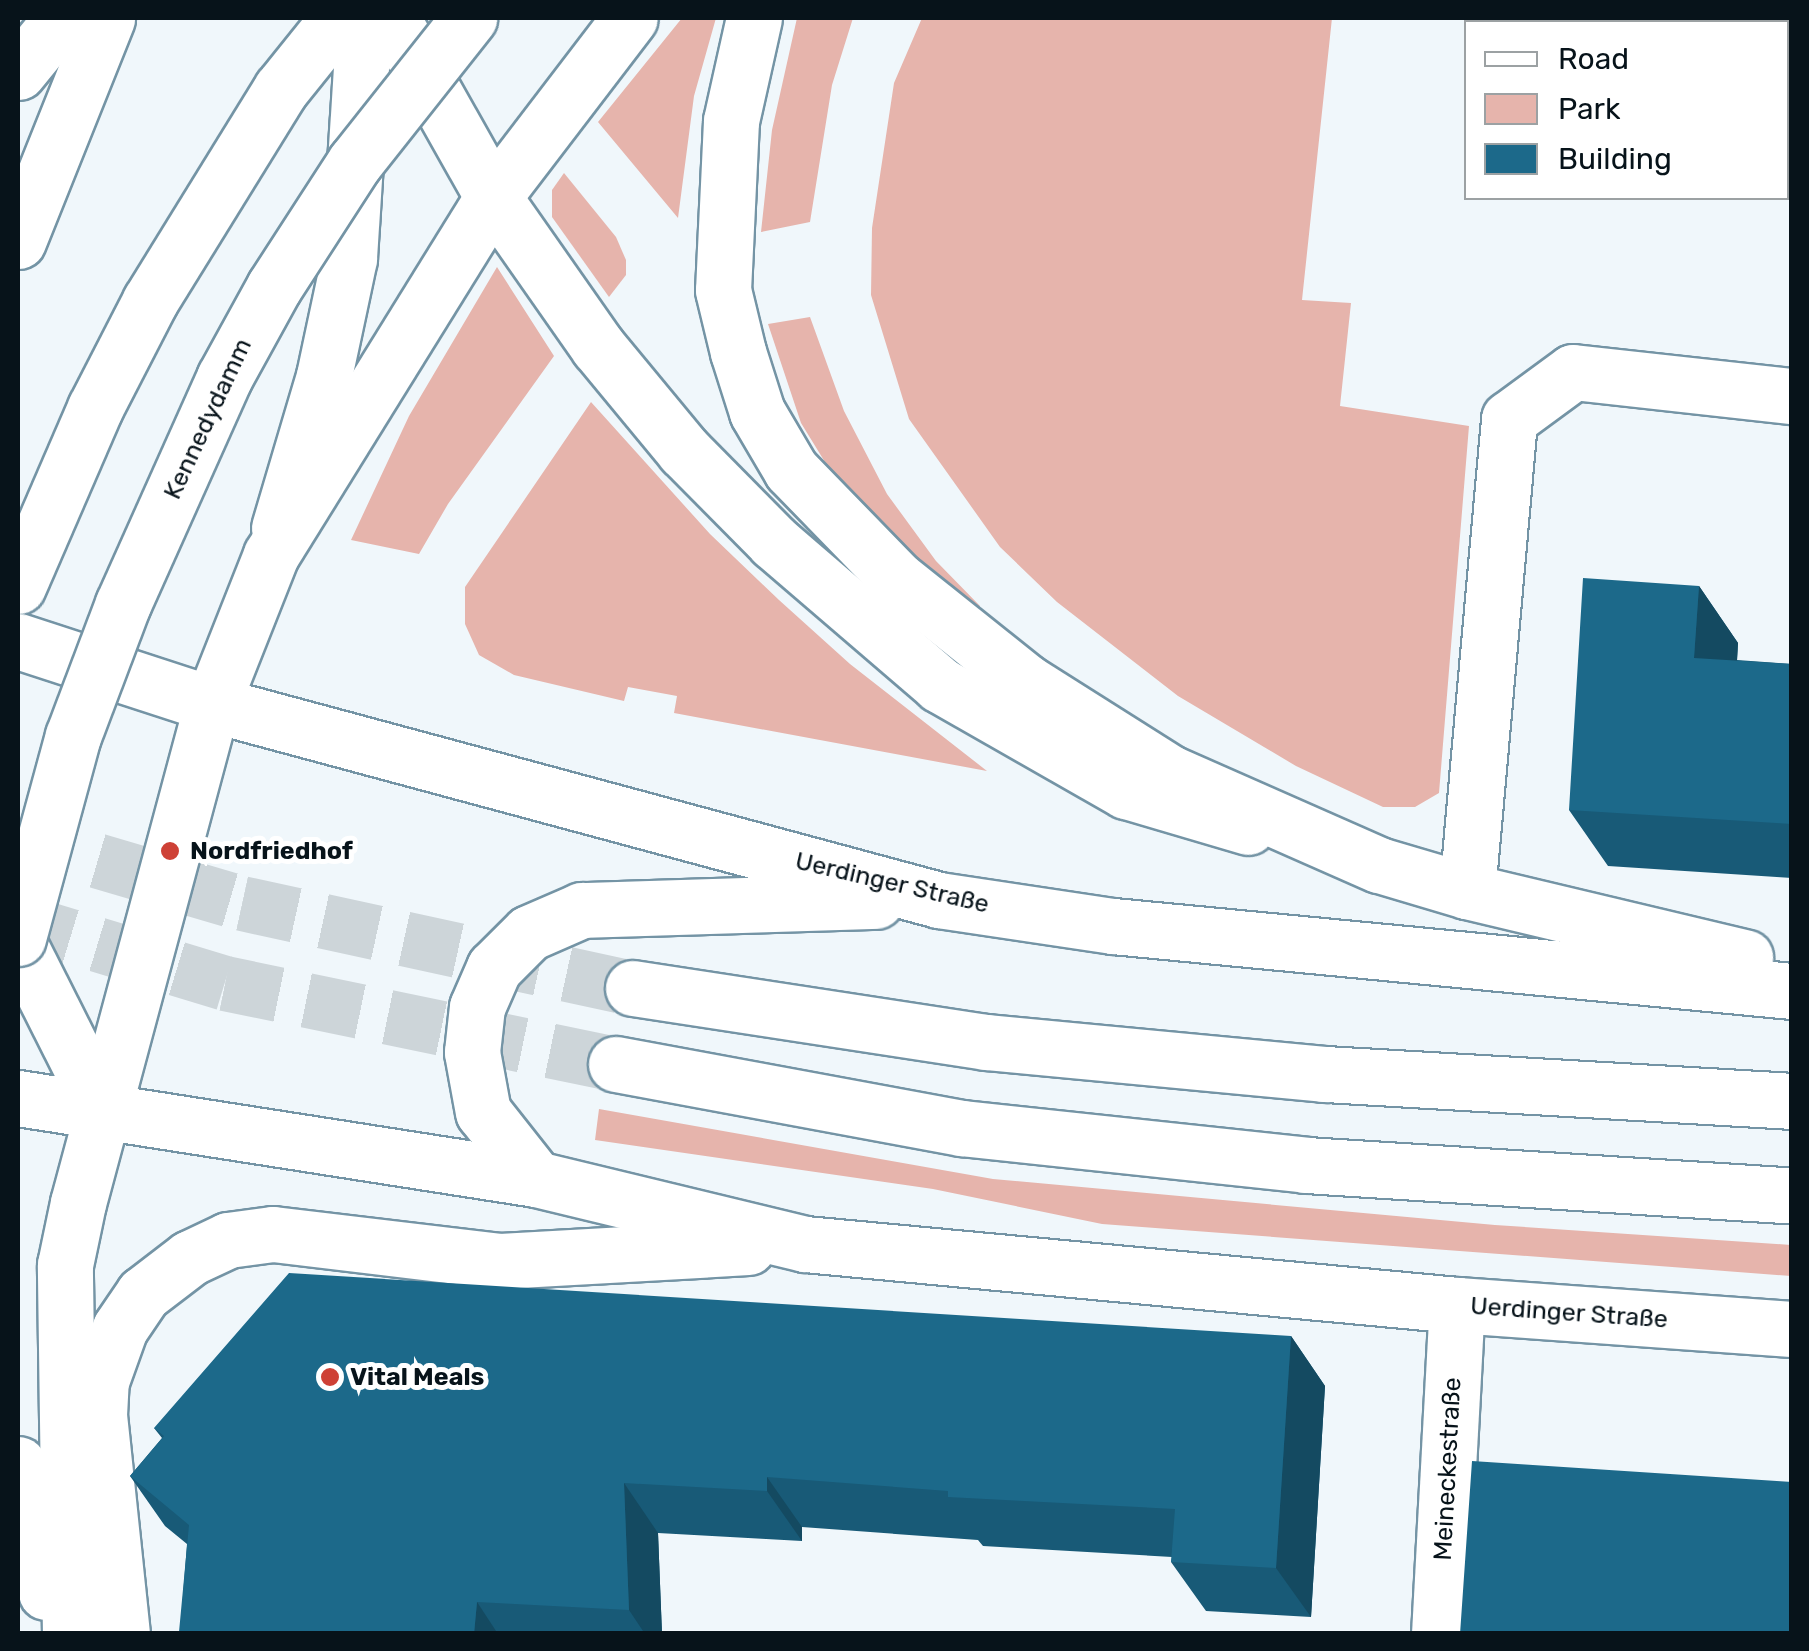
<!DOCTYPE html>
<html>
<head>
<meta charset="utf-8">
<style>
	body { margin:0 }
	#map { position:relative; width:1809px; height:1651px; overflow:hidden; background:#f0f7fb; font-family:Rubik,sans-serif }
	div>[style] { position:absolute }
	.green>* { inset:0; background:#e6b4ac }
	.major-tunnel>* { height:55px; margin-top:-27.5px; transform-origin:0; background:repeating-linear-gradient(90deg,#cdd5d9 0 55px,transparent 0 83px) }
	.roads { filter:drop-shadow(2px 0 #7494a5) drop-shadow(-2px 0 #7494a5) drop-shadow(0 2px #7494a5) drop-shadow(0 -2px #7494a5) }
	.minor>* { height:55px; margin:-27.5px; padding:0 27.5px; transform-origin:27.5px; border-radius:27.5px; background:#fff }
	.major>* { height:55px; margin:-27.5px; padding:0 27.5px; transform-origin:27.5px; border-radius:27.5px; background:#fff }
	.highway>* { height:55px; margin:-27.5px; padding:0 27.5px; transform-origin:27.5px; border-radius:27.5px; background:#fff }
	.bridges { filter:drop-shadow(2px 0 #7494a5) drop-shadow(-2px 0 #7494a5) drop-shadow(0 2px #7494a5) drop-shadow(0 -2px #7494a5) }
	.highway-bridge>* { height:55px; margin:-27.5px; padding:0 27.5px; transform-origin:27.5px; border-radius:27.5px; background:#fff }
	.wall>* { inset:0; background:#185a77 }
	.shaded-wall>* { inset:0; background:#144a61 }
	.building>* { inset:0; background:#1c698a }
	.dots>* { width:28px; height:28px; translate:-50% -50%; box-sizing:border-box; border:5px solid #fff; border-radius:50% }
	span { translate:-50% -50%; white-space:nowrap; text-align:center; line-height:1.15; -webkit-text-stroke:10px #fff; paint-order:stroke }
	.street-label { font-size:25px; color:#07131a }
	.poi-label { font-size:25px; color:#07131a; font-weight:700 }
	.left { translate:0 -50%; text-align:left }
	.frame { position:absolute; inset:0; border:20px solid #07131a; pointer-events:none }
	.legend { position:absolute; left:1464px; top:20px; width:325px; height:180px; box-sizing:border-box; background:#fff; border:2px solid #9ca1a3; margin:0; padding:12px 18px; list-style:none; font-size:30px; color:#07131a }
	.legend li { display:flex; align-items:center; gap:20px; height:50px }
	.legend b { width:50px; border:2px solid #9ca1a3 }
</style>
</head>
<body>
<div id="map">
	<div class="green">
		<div style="clip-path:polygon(682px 18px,716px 18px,694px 96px,678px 218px,598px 122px)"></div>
		<div style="clip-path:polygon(797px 18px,853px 18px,832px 85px,810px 222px,761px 232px,772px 130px)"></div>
		<div style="clip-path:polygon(922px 18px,1332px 18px,1302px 300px,1351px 303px,1340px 406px,1469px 426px,1439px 793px,1415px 807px,1383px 807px,1296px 766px,1178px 696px,1057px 602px,1000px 547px,909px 419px,871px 295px,872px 228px,894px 83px)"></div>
		<div style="clip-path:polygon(564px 173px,616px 237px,626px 260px,626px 275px,609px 297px,552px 217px,552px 190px)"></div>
		<div style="clip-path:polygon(497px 267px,554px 356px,448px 504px,419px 554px,351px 540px,409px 416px)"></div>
		<div style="clip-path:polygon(810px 317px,844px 411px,887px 494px,936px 561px,980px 606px,971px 617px,844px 493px,801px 423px,768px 324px)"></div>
		<div style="clip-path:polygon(591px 402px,710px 534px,779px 600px,850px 664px,987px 771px,674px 713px,677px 696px,628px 687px,624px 701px,514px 675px,479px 655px,465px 624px,465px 587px)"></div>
		<div style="clip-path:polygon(599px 1109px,993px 1179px,1495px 1225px,1791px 1245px,1791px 1276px,1102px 1224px,933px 1189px,595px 1140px)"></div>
	</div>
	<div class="major-tunnel">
		<div style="left:18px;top:837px;width:234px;rotate:16.4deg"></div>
		<div style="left:242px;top:903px;width:400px;rotate:12.3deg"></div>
		<div style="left:18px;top:920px;width:216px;rotate:16.9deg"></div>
		<div style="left:225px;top:983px;width:399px;rotate:11.7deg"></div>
	</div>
	<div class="roads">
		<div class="minor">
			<div style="left:392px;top:18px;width:206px;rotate:60.6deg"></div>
			<div style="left:493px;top:197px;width:183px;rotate:55deg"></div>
			<div style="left:598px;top:347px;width:135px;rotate:50.4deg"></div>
			<div style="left:684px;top:451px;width:128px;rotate:45.3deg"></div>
			<div style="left:774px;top:542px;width:219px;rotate:40.7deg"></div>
			<div style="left:940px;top:685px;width:214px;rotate:29.7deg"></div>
			<div style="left:1126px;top:791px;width:127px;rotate:16.4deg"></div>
			<div style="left:279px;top:528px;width:159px;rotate:-73.5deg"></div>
			<div style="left:324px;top:376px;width:121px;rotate:-78deg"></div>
			<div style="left:349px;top:258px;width:240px;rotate:-86.4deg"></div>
			<div style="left:1467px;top:891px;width:474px;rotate:-84.9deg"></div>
			<div style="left:1509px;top:419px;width:79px;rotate:-36.3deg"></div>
			<div style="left:1573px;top:372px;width:220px;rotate:6.3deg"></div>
			<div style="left:1439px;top:1634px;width:329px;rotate:-86.9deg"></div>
		</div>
		<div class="major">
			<div style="left:754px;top:18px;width:106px;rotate:102.6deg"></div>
			<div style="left:731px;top:121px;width:169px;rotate:92.7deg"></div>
			<div style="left:723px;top:290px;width:64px;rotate:76.4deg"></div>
			<div style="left:738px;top:352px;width:63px;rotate:72.4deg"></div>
			<div style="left:757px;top:412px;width:67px;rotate:59.6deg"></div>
			<div style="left:791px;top:470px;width:152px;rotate:45.8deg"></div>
			<div style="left:897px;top:579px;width:165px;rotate:38.6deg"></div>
			<div style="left:1026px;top:682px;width:170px;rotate:32.3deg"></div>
			<div style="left:1170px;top:773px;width:228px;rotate:23.8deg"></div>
			<div style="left:1379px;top:865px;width:92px;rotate:16.5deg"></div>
			<div style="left:1467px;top:891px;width:286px;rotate:13.4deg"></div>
			<div style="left:18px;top:72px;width:70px;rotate:-50.8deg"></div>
			<div style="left:18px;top:241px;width:240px;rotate:-68.2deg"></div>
			<div style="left:18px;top:641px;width:204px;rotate:18deg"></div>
			<div style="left:212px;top:704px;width:753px;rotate:15.09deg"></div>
			<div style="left:939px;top:900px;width:176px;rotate:8.5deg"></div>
			<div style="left:1113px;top:926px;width:682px;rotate:5.47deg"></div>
			<div style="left:18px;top:942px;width:187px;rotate:63.3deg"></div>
			<div style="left:633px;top:988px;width:357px;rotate:8.7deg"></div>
			<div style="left:986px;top:1042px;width:341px;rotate:5.4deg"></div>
			<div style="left:1325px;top:1074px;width:468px;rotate:3.3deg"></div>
			<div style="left:616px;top:1064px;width:352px;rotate:10.5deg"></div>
			<div style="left:962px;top:1128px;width:346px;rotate:6.1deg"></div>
			<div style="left:1306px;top:1165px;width:487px;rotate:3.6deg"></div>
			<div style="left:18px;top:1098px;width:524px;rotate:8.89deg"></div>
			<div style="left:536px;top:1179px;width:277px;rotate:13.6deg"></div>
			<div style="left:805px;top:1244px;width:655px;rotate:5.34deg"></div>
			<div style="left:1457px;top:1305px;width:336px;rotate:4.1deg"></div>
			<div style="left:536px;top:1179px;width:85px;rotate:-128.3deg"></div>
			<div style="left:483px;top:1112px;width:61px;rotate:-100.4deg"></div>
			<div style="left:472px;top:1052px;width:45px;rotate:-83.7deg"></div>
			<div style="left:477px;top:1007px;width:43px;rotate:-66.4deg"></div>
			<div style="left:494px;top:968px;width:49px;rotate:-45deg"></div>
			<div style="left:529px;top:933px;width:58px;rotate:-23.5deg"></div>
			<div style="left:582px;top:910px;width:294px;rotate:-1.8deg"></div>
			<div style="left:18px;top:1464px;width:131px;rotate:77.7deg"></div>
			<div style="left:70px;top:1634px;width:369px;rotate:-90.8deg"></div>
			<div style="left:65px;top:1265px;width:63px;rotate:-78.2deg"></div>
			<div style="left:78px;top:1203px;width:517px;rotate:-74.97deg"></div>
			<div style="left:212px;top:704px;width:160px;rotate:-68.4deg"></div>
			<div style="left:271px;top:555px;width:421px;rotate:-58.2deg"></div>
			<div style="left:493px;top:197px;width:225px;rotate:-52.6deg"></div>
			<div style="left:122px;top:1634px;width:220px;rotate:-96deg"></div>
			<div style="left:99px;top:1415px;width:34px;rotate:-87deg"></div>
			<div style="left:101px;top:1381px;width:56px;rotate:-70.3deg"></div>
			<div style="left:120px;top:1328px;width:41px;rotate:-55.9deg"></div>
			<div style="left:143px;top:1294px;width:59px;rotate:-37.5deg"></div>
			<div style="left:190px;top:1258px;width:42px;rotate:-25.3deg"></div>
			<div style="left:228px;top:1240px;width:45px;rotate:-7.6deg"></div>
			<div style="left:273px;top:1234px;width:229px;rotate:6.8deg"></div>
			<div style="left:500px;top:1261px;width:248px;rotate:-3.2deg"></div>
		</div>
		<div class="highway">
			<div style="left:18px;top:586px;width:194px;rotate:-66.6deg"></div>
			<div style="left:95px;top:408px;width:120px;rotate:-62.8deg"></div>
			<div style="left:150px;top:301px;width:249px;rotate:-58.3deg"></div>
			<div style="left:281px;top:89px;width:91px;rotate:-51.2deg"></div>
		</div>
	</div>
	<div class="bridges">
		<div class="highway-bridge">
			<div style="left:18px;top:938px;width:209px;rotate:-74.8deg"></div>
			<div style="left:73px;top:736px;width:141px;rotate:-69.3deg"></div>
			<div style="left:123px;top:604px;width:248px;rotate:-65.9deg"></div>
			<div style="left:224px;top:378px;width:104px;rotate:-61.2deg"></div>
			<div style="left:274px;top:287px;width:149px;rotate:-57.1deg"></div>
			<div style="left:355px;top:162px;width:184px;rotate:-51.6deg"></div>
		</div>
	</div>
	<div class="wall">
		<div style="clip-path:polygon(1699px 586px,1738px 643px,1737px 660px,1792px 664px,1792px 878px,1608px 866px,1569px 810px)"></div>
		<div style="clip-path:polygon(1291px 1336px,1325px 1386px,1311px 1617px,1206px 1611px,1171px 1562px,1172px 1557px,983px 1546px,978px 1540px,802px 1527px,802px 1541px,658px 1533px,662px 1634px,180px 1634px,187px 1544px,165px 1526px,130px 1476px,162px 1438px,154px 1428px)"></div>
	</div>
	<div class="shaded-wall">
		<div style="clip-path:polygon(1699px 586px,1738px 643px,1734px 714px,1694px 658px)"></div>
		<div style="clip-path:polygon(1291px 1336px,1325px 1386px,1311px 1617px,1276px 1568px)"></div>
		<div style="clip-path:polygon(767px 1477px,802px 1527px,802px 1541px,767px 1491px)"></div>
		<div style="clip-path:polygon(624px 1483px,658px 1533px,662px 1634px,645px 1634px,629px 1610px)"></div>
		<div style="clip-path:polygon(477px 1602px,498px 1634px,474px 1634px)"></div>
	</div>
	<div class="building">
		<div style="clip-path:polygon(1583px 578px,1699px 586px,1694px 658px,1792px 664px,1792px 824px,1569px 810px)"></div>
		<div style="clip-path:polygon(289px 1273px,1291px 1336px,1276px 1568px,1171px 1562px,1175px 1509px,948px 1497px,948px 1491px,767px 1477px,767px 1491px,624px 1483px,629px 1610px,477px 1602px,474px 1634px,180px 1634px,179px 1632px,189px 1525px,130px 1476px,164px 1436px,154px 1428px)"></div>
		<div style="clip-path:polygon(1472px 1461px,1792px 1482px,1792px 1634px,1576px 1634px,1545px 1631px,1545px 1634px,1460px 1634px)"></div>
	</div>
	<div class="dots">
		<div style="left:170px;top:851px;background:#ce4136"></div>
		<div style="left:330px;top:1377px;background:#ce4136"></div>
	</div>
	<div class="street-label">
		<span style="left:208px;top:419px;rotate:-65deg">Kennedydamm</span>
		<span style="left:892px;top:883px;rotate:13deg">Uerdinger Straße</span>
		<span style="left:1569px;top:1313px;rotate:4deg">Uerdinger Straße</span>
		<span style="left:1448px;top:1469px;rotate:-87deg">Meineckestraße</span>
	</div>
	<div class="poi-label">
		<span class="left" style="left:190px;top:851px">Nordfriedhof</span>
		<span class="left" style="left:350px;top:1377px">Vital Meals</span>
	</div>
	<div class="frame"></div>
	<ul class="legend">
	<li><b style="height:12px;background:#fff"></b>Road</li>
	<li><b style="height:28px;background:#e6b4ac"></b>Park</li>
	<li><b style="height:28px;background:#1c698a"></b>Building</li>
	</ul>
</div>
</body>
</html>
